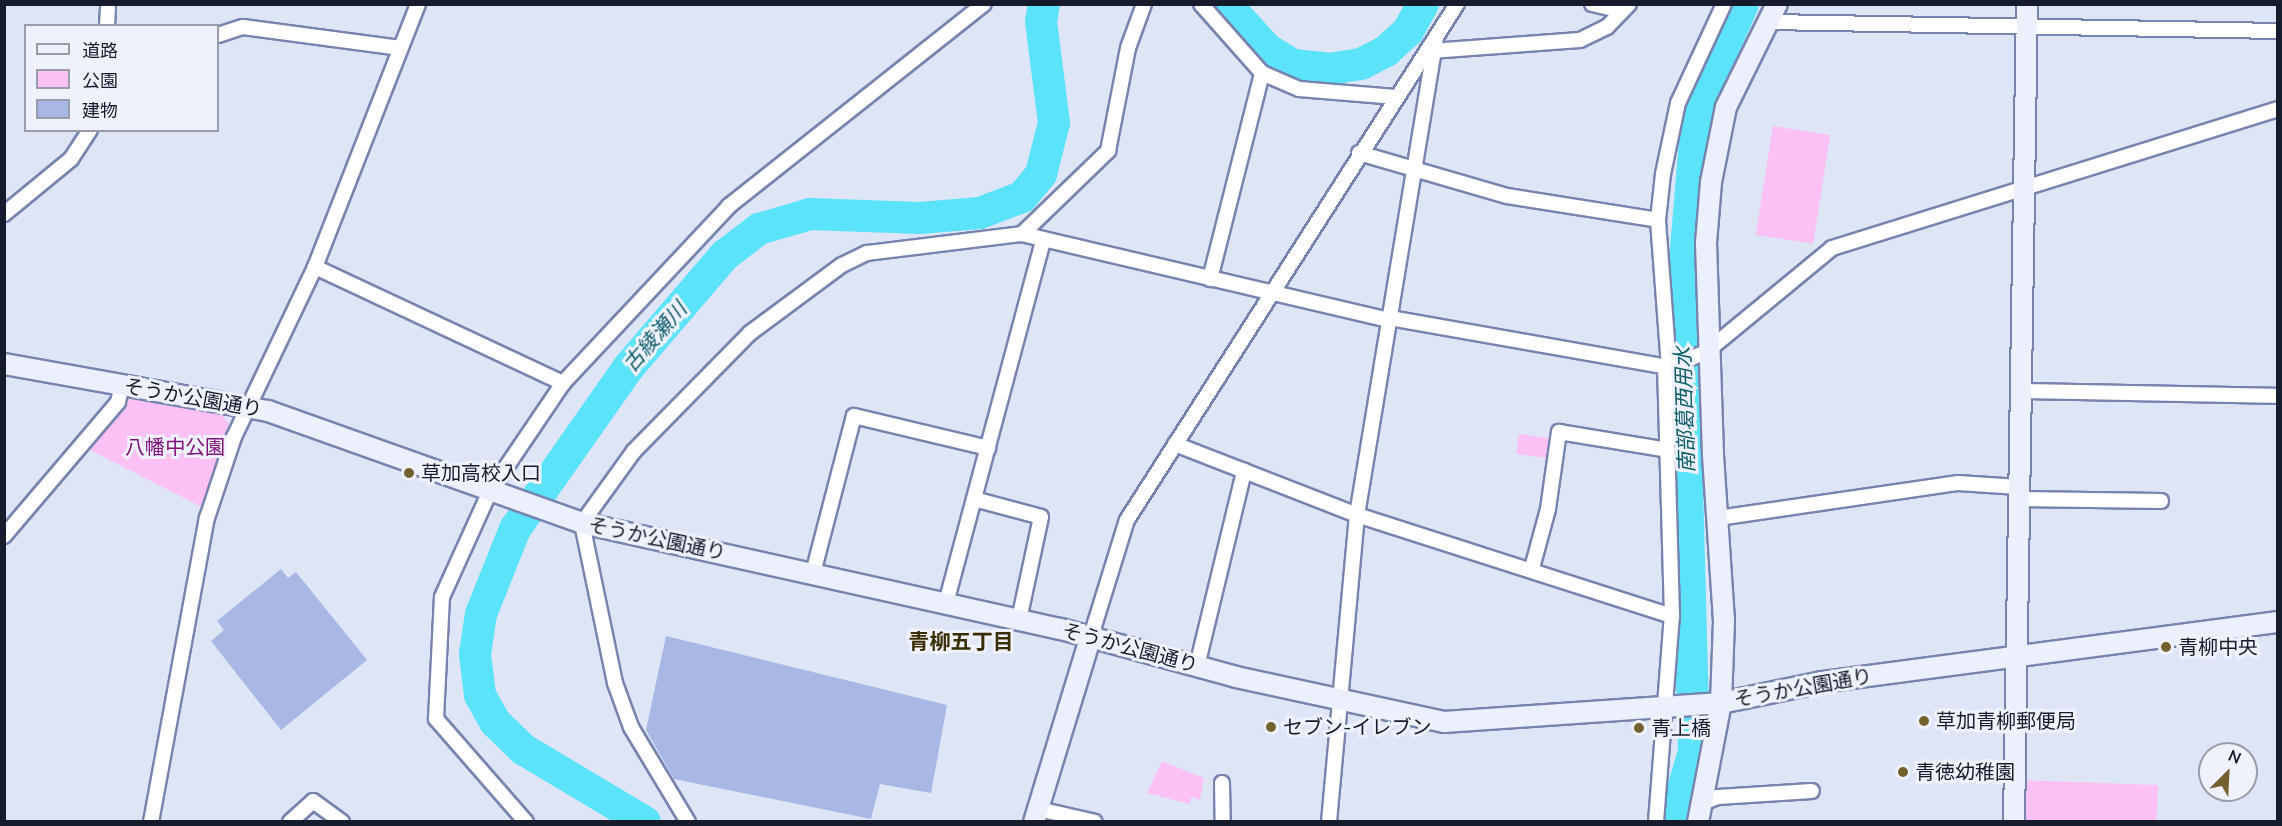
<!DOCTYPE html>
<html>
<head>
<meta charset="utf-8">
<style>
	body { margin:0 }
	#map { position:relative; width:2282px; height:826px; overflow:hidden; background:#dee5f7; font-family:"Nunito Sans","Noto Sans JP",sans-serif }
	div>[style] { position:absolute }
	.green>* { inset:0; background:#fbc1f4; transform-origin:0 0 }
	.river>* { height:32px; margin:-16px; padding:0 16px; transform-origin:16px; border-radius:16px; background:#5be3fa }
	.building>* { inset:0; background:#a8b7e4 }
	.roads { filter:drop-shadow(2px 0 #7784af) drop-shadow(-2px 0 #7784af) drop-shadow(0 2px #7784af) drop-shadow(0 -2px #7784af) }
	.street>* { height:14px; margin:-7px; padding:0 7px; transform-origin:7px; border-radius:7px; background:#fff }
	.secondary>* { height:20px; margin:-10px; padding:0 10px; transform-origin:10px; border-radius:10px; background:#ecf0fc }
	.dots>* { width:16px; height:16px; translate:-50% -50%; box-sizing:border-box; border:3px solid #eff2fc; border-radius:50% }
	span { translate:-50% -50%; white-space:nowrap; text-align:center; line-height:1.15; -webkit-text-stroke:6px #eff2fc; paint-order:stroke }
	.street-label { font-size:20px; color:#171c2d }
	.park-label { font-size:20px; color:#81127c }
	.poi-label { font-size:20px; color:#171c2d }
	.left { translate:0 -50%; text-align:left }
	.water-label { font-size:21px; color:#0d5d68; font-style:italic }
	.neighbourhood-label { font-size:21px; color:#3a2d02; font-weight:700 }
	.frame { position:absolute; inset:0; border:6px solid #171c2d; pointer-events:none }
	.legend { position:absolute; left:24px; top:24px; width:195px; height:108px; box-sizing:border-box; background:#eff2fc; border:2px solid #999ca9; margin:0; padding:8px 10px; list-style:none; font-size:18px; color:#171c2d }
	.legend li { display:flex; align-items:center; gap:12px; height:30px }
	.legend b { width:30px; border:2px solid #999ca9 }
	.north { position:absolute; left:2198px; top:742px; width:60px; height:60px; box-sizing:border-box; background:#eff2fc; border:2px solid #999ca9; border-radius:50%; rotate:24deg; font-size:16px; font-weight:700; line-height:24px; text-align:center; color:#171c2d }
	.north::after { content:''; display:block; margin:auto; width:21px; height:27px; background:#736230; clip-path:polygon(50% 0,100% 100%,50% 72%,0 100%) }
</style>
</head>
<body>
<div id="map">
	<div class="green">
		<div style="left:1773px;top:126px;width:58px;height:110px;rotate:9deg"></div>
		<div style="clip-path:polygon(131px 396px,221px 413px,229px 424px,202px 507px,88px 449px)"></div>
		<div style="left:1519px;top:434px;width:34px;height:20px;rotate:8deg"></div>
		<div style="clip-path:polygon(1162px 761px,1204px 778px,1200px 800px,1191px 797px,1190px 804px,1147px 793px)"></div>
		<div style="left:2018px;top:780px;width:140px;height:42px;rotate:2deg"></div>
	</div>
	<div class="river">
		<div style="left:1226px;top:4px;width:61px;rotate:47.7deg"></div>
		<div style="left:1267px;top:49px;width:31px;rotate:32deg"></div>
		<div style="left:1293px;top:65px;width:36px;rotate:6deg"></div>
		<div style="left:1329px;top:69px;width:32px;rotate:-9deg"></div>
		<div style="left:1361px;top:64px;width:28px;rotate:-27deg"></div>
		<div style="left:1386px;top:51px;width:30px;rotate:-42deg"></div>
		<div style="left:1408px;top:31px;width:31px;rotate:-61deg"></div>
		<div style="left:645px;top:822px;width:141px;rotate:-149.2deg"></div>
		<div style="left:524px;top:750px;width:40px;rotate:-136deg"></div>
		<div style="left:495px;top:722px;width:31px;rotate:-119deg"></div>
		<div style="left:480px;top:695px;width:41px;rotate:-97deg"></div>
		<div style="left:475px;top:654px;width:40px;rotate:-81.5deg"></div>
		<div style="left:481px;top:614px;width:92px;rotate:-68.2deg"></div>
		<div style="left:515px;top:529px;width:197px;rotate:-54.9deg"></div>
		<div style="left:628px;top:368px;width:149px;rotate:-49.4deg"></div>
		<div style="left:725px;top:255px;width:43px;rotate:-37.4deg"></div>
		<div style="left:759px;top:229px;width:53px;rotate:-16.4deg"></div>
		<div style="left:810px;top:214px;width:110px;rotate:2.1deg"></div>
		<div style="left:920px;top:218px;width:60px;rotate:-4.8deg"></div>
		<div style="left:980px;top:213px;width:45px;rotate:-20.9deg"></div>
		<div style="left:1022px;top:197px;width:30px;rotate:-50deg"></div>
		<div style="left:1041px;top:174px;width:53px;rotate:-75.7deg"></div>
		<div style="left:1054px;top:123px;width:102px;rotate:-97.3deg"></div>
		<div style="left:1041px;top:22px;width:18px;rotate:-81deg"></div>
		<div style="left:1673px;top:822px;width:73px;rotate:-73.3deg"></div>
		<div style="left:1694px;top:752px;width:456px;rotate:-91.5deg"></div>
		<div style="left:1682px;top:296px;width:191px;rotate:-85.2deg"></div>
		<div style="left:1698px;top:106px;width:111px;rotate:-66.2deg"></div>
	</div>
	<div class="building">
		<div style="clip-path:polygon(281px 569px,288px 578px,296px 572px,367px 660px,281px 730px,211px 641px,224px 630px,217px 621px)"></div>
		<div style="clip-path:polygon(666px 636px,947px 705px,931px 793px,880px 784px,871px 819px,674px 779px,646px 730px)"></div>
	</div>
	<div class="roads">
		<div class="street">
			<div style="left:1201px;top:4px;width:92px;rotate:48.5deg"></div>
			<div style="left:1262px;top:73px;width:40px;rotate:23.4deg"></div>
			<div style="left:1299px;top:89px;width:97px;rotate:4.7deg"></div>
			<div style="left:1592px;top:4px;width:31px;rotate:13deg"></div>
			<div style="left:1769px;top:22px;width:509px;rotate:1.01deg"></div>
			<div style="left:107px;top:26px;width:22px;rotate:-87deg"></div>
			<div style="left:218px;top:35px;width:26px;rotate:-18deg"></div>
			<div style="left:243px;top:27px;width:159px;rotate:7.6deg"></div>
			<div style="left:1431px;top:51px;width:149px;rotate:-4.2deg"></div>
			<div style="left:1580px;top:40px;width:30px;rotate:-26deg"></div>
			<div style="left:1607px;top:27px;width:32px;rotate:-46deg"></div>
			<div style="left:1359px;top:153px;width:154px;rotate:16.2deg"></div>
			<div style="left:1507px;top:196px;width:153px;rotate:9deg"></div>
			<div style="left:4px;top:214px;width:87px;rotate:-39.4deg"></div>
			<div style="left:71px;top:159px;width:35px;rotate:-57deg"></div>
			<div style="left:1022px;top:234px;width:120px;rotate:-44deg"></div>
			<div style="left:1108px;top:151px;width:105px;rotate:-79deg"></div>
			<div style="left:1128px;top:48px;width:47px;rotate:-70deg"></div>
			<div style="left:315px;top:267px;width:274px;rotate:25.1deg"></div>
			<div style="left:1210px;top:279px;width:212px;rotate:-75.8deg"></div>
			<div style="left:1390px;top:318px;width:283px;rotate:10deg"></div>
			<div style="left:1669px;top:367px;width:40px;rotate:-22deg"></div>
			<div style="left:1706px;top:352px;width:163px;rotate:-39.5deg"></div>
			<div style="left:1832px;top:248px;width:467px;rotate:-17.3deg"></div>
			<div style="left:1669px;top:367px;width:147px;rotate:-94.3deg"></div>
			<div style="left:1658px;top:220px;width:46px;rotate:-83.8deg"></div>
			<div style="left:1663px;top:174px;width:73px;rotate:-78.1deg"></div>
			<div style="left:1678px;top:103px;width:109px;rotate:-65.1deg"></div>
			<div style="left:2019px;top:391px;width:259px;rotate:1.1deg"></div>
			<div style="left:1175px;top:444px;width:195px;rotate:21.3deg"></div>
			<div style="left:1357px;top:515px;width:331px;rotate:17.8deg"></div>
			<div style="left:974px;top:499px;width:69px;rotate:15deg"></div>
			<div style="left:1041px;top:517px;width:105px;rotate:102.1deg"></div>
			<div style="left:2019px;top:499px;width:142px;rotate:0.8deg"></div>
			<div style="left:1718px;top:518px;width:243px;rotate:-8.3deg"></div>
			<div style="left:1958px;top:483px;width:61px;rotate:3.8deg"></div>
			<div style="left:4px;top:536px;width:176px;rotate:-49.6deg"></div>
			<div style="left:118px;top:402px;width:17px;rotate:-77deg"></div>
			<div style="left:1532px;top:568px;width:61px;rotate:-74.8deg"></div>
			<div style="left:1548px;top:509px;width:78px;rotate:-81.9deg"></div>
			<div style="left:1559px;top:432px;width:110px;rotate:9.4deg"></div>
			<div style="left:813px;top:573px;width:162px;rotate:-75.4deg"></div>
			<div style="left:854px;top:416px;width:138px;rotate:13.4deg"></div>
			<div style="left:946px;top:603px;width:375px;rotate:-75deg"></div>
			<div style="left:1091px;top:636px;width:121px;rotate:-72.8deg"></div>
			<div style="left:1127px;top:520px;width:612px;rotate:-57.4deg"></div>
			<div style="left:1197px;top:666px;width:201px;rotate:-76.4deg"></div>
			<div style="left:1222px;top:783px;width:39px;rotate:89deg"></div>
			<div style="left:1702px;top:803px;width:17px;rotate:-21deg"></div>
			<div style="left:1718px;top:797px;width:94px;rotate:-3.7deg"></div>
			<div style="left:1038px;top:809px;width:58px;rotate:12.8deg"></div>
			<div style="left:151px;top:822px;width:309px;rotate:-79.6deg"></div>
			<div style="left:207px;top:518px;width:85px;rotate:-71.6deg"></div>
			<div style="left:234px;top:437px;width:188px;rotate:-64.5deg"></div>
			<div style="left:315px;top:267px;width:282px;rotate:-68.6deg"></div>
			<div style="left:290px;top:822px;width:31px;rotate:-42deg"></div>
			<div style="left:313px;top:801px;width:36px;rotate:36deg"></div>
			<div style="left:526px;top:822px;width:137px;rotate:-131.1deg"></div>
			<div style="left:436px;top:719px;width:122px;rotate:-87.2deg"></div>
			<div style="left:442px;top:597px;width:116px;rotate:-65.6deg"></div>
			<div style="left:490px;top:491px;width:130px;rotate:-55.9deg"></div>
			<div style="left:563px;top:383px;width:243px;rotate:-46.8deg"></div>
			<div style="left:729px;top:206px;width:325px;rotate:-38.4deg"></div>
			<div style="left:688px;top:822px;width:111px;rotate:-121deg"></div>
			<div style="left:631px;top:727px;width:47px;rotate:-110deg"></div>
			<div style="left:615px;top:683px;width:163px;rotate:-101.7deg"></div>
			<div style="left:582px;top:523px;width:89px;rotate:-54.2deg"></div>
			<div style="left:634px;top:451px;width:165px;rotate:-45.5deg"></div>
			<div style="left:750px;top:333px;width:114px;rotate:-36.5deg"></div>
			<div style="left:842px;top:265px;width:28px;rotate:-26deg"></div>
			<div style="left:867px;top:253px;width:156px;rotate:-7deg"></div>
			<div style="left:1022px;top:234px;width:378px;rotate:13.2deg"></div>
			<div style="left:1329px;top:822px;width:308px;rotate:-84.8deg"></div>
			<div style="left:1357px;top:515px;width:484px;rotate:-80.6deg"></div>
			<div style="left:1656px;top:822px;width:207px;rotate:-85.6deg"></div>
			<div style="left:1672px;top:616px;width:248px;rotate:-91.6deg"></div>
		</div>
		<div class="secondary">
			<div style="left:4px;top:364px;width:268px;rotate:10.1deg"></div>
			<div style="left:268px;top:411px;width:333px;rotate:19.6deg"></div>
			<div style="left:582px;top:523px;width:491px;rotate:12.5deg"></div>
			<div style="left:1061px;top:629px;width:181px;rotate:15.3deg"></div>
			<div style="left:1236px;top:677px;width:213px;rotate:12.2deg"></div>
			<div style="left:1444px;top:722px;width:278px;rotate:-3.9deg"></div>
			<div style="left:1721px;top:703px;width:103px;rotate:-11.7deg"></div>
			<div style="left:1822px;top:682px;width:460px;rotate:-7.5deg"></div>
			<div style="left:1034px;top:822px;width:195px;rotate:-73deg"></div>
			<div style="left:1698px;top:822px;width:121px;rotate:-79.1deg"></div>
			<div style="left:1721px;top:703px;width:82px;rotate:-87.9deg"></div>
			<div style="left:1724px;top:621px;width:167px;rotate:-93.8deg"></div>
			<div style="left:1713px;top:454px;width:211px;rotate:-91.9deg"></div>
			<div style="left:1706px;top:243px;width:61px;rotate:-85.3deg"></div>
			<div style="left:1711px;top:182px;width:76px;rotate:-78.7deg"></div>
			<div style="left:1726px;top:107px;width:115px;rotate:-63.7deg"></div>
			<div style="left:2014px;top:822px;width:818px;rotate:-89.09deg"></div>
		</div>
	</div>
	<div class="dots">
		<div style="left:409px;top:473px;background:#736230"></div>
		<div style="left:2166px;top:647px;background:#736230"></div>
		<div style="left:1924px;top:721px;background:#736230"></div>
		<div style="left:1271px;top:727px;background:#736230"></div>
		<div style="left:1639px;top:728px;background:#736230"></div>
		<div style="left:1903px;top:772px;background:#736230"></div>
	</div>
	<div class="street-label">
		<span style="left:193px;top:398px;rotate:10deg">そうか公園通り</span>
		<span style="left:657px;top:539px;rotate:12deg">そうか公園通り</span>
		<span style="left:1130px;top:648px;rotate:15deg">そうか公園通り</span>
		<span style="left:1803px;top:688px;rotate:-10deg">そうか公園通り</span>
	</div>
	<div class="park-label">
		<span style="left:175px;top:447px">八幡中公園</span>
	</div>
	<div class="poi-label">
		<span class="left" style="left:421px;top:473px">草加高校入口</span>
		<span class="left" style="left:2178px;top:647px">青柳中央</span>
		<span class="left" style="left:1936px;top:721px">草加青柳郵便局</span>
		<span class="left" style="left:1283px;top:727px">セブン-イレブン</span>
		<span class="left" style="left:1651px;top:728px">青上橋</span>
		<span class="left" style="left:1915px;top:772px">青徳幼稚園</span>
	</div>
	<div class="water-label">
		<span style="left:655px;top:337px;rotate:-49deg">古綾瀬川</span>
		<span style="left:1685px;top:410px;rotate:-92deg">南部葛西用水</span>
	</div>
	<div class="neighbourhood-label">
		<span style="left:961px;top:642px">青柳五丁目</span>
	</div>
	<div class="frame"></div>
	<ul class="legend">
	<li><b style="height:8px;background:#ecf0fc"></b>道路</li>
	<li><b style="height:16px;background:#fbc1f4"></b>公園</li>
	<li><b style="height:16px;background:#a8b7e4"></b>建物</li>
	</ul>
	<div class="north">N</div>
</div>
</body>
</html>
